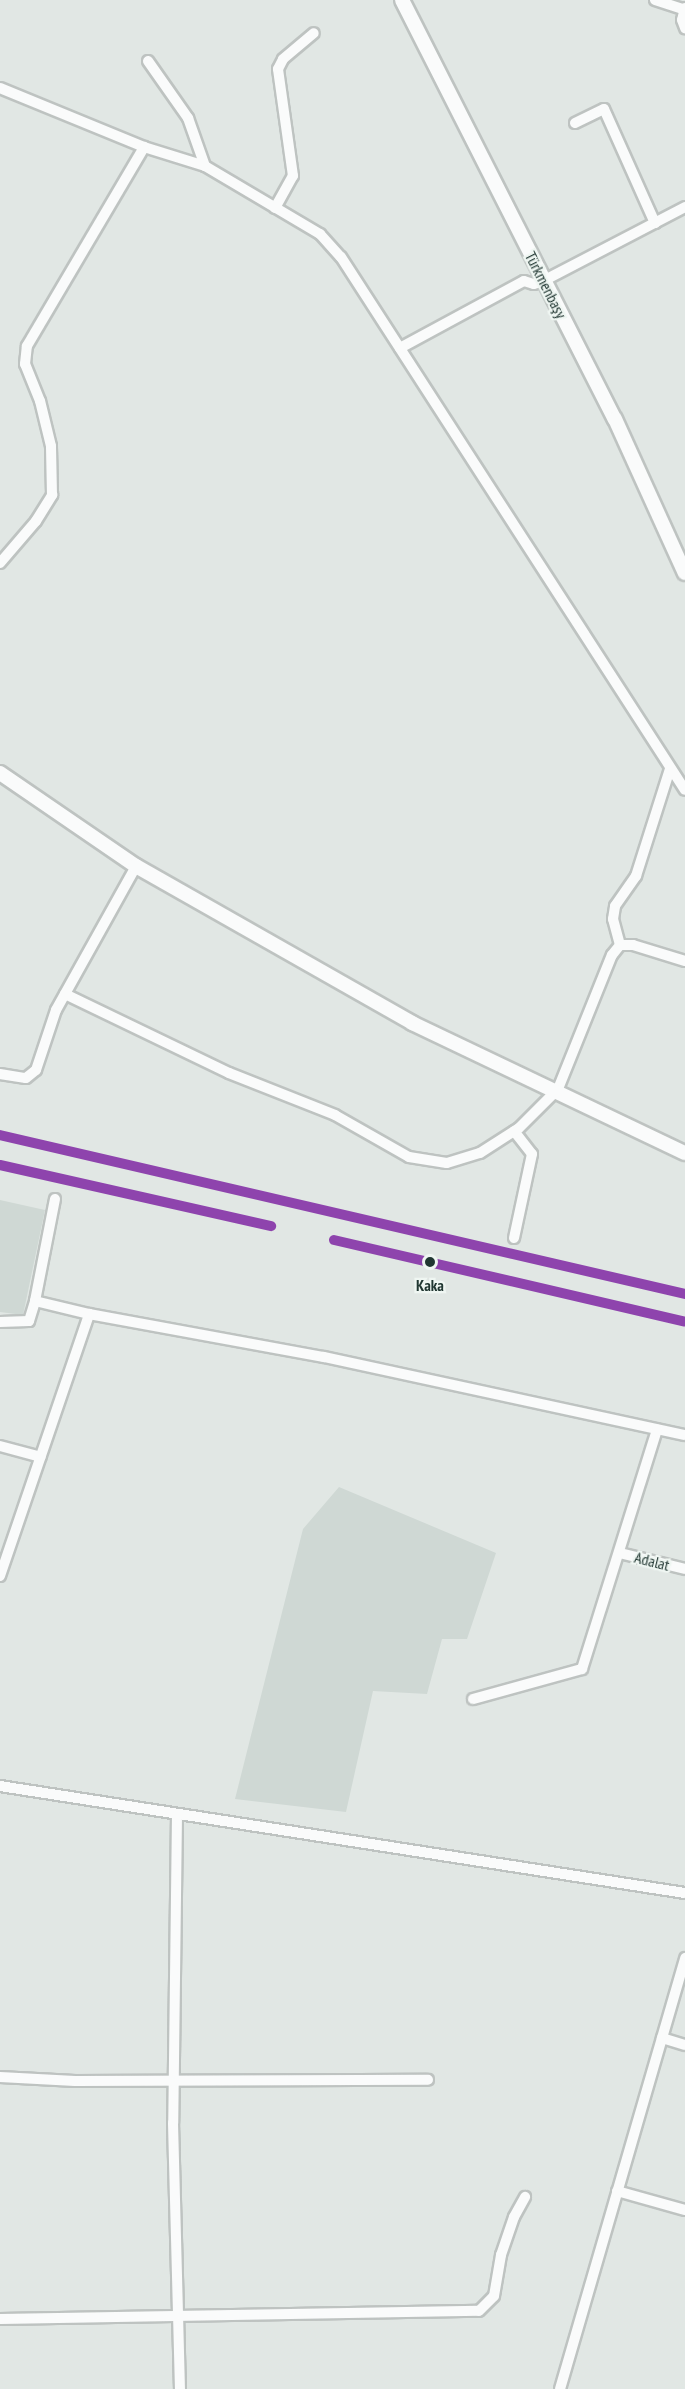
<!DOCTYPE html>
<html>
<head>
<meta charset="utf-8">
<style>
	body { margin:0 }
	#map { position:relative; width:685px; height:2389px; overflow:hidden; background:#e1e7e4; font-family:"PT Sans Narrow",sans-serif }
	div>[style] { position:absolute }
	.built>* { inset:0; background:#cfd8d4 }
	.roads { filter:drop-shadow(2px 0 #bec3c1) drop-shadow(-2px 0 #bec3c1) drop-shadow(0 2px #bec3c1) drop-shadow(0 -2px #bec3c1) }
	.minor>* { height:10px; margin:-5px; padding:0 5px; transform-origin:5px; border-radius:5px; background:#fafbfb }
	.tertiary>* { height:14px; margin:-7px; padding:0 7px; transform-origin:7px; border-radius:7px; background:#fafbfb }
	.rail-1>* { height:10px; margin:-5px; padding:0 5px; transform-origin:5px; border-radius:5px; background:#8e44ad }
	.dots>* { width:16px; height:16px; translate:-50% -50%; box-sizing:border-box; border:3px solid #eff6f2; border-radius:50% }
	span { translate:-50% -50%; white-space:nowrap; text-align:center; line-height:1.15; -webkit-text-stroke:4.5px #eff6f2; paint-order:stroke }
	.street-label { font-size:16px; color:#213732 }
	.stop-label { font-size:16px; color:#213732; font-weight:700 }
</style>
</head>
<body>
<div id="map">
	<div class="built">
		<div style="clip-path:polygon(0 1200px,45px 1210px,23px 1315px,0 1312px)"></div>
		<div style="clip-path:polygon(339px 1487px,496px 1553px,467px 1639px,442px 1639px,427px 1694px,373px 1691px,346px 1812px,235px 1799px,303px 1529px)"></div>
	</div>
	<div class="roads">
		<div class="minor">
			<div style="left:655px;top:0;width:29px;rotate:18deg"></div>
			<div style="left:685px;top:8px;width:12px;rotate:104deg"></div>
			<div style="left:682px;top:20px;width:9px;rotate:69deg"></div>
			<div style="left:148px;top:61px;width:70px;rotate:54.9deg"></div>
			<div style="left:188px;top:118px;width:51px;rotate:70.5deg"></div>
			<div style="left:0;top:88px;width:156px;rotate:22.3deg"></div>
			<div style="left:144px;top:147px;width:64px;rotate:17.3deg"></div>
			<div style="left:205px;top:166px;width:134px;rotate:30.6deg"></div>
			<div style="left:320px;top:234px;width:31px;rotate:48deg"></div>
			<div style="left:341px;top:257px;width:634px;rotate:57.16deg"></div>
			<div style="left:575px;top:123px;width:32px;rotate:-26deg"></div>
			<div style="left:604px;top:109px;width:125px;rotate:65.9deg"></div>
			<div style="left:275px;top:208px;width:37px;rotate:-61deg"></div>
			<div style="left:293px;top:176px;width:108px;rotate:-98deg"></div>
			<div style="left:278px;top:69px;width:11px;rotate:-63deg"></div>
			<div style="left:283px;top:59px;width:40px;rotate:-40deg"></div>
			<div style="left:400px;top:348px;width:141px;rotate:-28.4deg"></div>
			<div style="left:524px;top:281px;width:10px;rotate:17deg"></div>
			<div style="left:534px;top:284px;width:9px;rotate:-18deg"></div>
			<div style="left:543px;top:281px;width:160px;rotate:-27.5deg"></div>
			<div style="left:0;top:563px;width:55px;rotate:-49.4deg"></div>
			<div style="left:36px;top:521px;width:31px;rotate:-58deg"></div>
			<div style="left:52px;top:495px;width:49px;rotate:-91.2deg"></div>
			<div style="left:51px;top:446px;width:46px;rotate:-103.7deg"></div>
			<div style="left:40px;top:401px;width:40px;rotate:-112deg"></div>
			<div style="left:25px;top:364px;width:18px;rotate:-84deg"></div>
			<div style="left:27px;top:346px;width:231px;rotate:-59.5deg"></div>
			<div style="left:620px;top:945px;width:27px;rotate:-105deg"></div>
			<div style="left:613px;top:919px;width:13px;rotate:-81deg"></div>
			<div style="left:615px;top:906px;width:37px;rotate:-55deg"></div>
			<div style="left:636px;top:876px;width:112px;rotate:-72.4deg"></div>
			<div style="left:65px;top:994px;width:182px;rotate:25.7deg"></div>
			<div style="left:229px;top:1073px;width:114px;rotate:21.6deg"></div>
			<div style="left:335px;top:1115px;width:85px;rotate:29.6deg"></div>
			<div style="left:409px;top:1157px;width:38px;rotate:9deg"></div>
			<div style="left:447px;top:1163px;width:34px;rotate:-17deg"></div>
			<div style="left:480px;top:1153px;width:46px;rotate:-32.7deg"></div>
			<div style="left:519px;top:1128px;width:55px;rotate:-45deg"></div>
			<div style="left:558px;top:1089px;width:144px;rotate:-68.1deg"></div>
			<div style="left:612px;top:955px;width:13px;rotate:-51deg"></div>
			<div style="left:620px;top:945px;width:13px"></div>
			<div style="left:633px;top:945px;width:54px;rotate:17.1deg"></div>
			<div style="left:0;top:1074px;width:26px;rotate:9deg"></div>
			<div style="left:26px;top:1078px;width:13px;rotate:-39deg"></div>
			<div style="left:36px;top:1070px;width:63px;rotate:-71.6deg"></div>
			<div style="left:56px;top:1010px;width:165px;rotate:-60.9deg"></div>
			<div style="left:55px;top:1199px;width:104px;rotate:101.1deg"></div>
			<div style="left:35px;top:1301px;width:56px;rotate:13.5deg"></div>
			<div style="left:89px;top:1314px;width:239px;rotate:10.4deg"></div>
			<div style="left:324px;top:1357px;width:369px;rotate:12.2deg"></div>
			<div style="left:514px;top:1238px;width:86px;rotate:-77.9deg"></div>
			<div style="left:532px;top:1154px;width:29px;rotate:-128deg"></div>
			<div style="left:0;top:1322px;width:29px;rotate:-2deg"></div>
			<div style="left:29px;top:1321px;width:21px;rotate:-73deg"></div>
			<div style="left:0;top:1446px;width:42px;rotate:15deg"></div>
			<div style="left:620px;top:1553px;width:67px;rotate:13.8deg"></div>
			<div style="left:0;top:1576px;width:277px;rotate:-71.2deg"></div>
			<div style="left:473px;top:1699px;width:113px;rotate:-15.4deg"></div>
			<div style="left:582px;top:1669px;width:251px;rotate:-72.6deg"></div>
			<div style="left:0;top:1786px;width:693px;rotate:8.88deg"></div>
			<div style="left:177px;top:1814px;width:309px;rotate:90.7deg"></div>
			<div style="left:173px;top:2123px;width:266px;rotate:88.5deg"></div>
			<div style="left:662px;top:2038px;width:24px;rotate:17deg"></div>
			<div style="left:0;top:2077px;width:75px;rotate:3.1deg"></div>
			<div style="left:75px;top:2081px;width:353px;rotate:-0.2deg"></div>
			<div style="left:617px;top:2191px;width:71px;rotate:15.6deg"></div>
			<div style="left:0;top:2319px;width:479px;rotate:-1deg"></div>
			<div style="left:479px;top:2311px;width:21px;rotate:-45deg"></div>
			<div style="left:494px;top:2296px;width:42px;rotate:-80.3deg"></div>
			<div style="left:501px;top:2255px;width:40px;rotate:-71.1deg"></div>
			<div style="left:514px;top:2217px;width:23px;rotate:-61deg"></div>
			<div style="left:560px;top:2389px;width:449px;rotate:-73.8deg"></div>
		</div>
		<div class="tertiary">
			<div style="left:402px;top:0;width:470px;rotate:63.1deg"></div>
			<div style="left:615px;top:419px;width:169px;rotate:65.6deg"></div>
			<div style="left:0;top:773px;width:165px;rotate:34.4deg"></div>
			<div style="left:136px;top:866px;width:318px;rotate:29.6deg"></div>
			<div style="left:412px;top:1023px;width:302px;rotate:25.5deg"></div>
		</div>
	</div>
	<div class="rail-1">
		<div style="left:0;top:1135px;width:703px;rotate:13.07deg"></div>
		<div style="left:0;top:1165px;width:278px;rotate:12.7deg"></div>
		<div style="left:334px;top:1240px;width:360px;rotate:13.1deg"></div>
	</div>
	<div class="dots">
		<div style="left:430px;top:1262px;background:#213732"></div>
	</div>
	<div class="street-label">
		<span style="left:546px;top:285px;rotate:63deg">Türkmenbaşy</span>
		<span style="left:652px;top:1561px;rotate:14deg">Adalat</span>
	</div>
	<div class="stop-label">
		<span style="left:430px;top:1285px">Kaka</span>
	</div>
</div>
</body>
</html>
